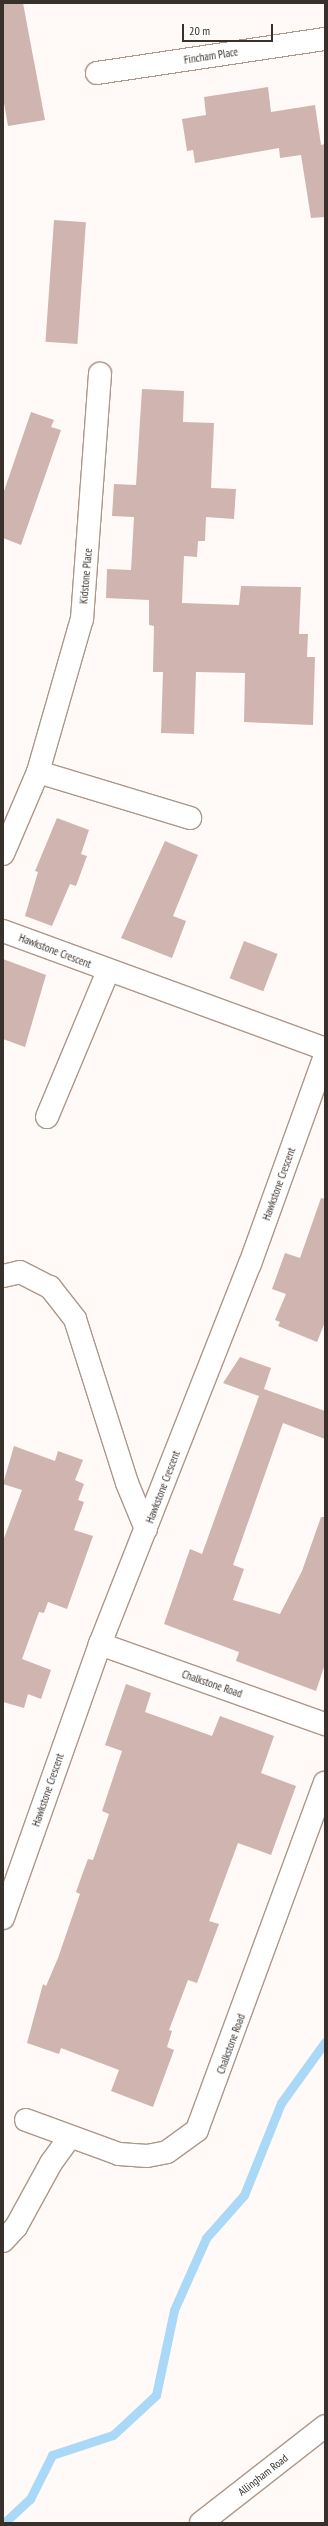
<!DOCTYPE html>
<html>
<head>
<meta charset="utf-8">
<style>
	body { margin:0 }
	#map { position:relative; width:328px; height:2526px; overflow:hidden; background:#fffaf7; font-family:"PT Sans Narrow",sans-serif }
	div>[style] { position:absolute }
	.stream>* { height:9px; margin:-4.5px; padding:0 4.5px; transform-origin:4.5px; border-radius:4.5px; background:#aad9f7 }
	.building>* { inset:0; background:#cfb4b0; transform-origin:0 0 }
	.roads { filter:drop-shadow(1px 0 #ac9789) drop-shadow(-1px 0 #ac9789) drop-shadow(0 1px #ac9789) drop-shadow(0 -1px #ac9789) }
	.street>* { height:22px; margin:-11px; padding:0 11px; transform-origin:11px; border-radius:11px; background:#fff }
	span { translate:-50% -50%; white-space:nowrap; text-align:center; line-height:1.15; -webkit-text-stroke:3px #fff; paint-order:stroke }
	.street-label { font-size:11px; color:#38302a }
	.frame { position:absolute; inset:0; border:4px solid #38302a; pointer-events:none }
	.scale { position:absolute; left:182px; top:24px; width:91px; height:18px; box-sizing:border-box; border:2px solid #38302a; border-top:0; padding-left:5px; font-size:12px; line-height:14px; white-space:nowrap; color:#38302a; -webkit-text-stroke:3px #fff; paint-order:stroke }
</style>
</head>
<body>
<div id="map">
	<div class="stream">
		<div style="left:4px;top:2523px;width:35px;rotate:-43deg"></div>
		<div style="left:30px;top:2499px;width:49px;rotate:-63.4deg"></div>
		<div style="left:52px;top:2455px;width:64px;rotate:-18.2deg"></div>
		<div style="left:113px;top:2435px;width:59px;rotate:-42.9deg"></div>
		<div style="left:156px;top:2395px;width:87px;rotate:-78deg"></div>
		<div style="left:174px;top:2310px;width:79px;rotate:-66deg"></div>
		<div style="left:206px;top:2238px;width:57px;rotate:-48.5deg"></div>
		<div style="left:244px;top:2195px;width:99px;rotate:-68.1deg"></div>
		<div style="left:281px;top:2103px;width:75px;rotate:-54.2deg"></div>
	</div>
	<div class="building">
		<div style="clip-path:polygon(3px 3px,23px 3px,45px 120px,8px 126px,3px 97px)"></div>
		<div style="clip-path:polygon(268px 87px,271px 112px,315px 105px,321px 145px,325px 144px,325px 217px,311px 218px,301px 155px,280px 158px,279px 148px,195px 163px,193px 150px,187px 151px,182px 119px,206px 115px,204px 97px)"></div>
		<div style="left:54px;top:220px;width:32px;height:122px;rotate:4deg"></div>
		<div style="clip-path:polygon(142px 389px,184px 391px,183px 422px,214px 423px,211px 488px,236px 489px,234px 519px,206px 517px,205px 541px,198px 541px,197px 557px,184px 556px,182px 603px,239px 605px,241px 586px,301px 587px,299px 634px,308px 634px,307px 657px,315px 657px,313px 725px,244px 722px,245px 673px,196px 672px,194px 734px,161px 733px,163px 672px,153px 672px,154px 626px,149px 625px,149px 600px,106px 598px,107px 569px,131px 570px,134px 517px,112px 516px,114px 484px,136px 485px)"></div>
		<div style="clip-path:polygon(31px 412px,54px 420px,51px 427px,61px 430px,21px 545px,3px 538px,3px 494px)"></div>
		<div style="clip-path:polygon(57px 818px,89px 830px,81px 854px,87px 856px,76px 886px,70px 884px,52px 926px,25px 916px,38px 872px,35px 871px)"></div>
		<div style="clip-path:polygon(165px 841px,198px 855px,173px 916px,186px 921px,172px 958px,121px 938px)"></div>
		<div style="left:244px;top:941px;width:36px;height:40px;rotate:21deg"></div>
		<div style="clip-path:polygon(3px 959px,46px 975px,25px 1047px,3px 1039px)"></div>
		<div style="clip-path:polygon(321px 1198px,325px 1199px,325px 1322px,317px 1342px,278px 1326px,280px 1322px,275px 1320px,286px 1294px,272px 1289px,285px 1253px,300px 1258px)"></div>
		<div style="clip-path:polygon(240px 1357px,271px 1368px,264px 1389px,325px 1411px,325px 1439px,283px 1423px,233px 1565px,244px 1569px,233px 1600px,280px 1614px,302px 1571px,321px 1517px,325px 1517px,325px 1664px,316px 1691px,236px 1661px,239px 1652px,164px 1624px,190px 1549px,202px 1554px,259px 1396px,223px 1383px)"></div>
		<div style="clip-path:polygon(14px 1446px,55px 1461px,58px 1451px,83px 1460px,75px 1480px,84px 1484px,78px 1500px,84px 1502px,74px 1530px,93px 1536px,67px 1609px,48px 1602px,44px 1613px,39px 1612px,22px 1659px,51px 1670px,41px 1699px,28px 1694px,24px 1708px,3px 1702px,3px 1541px,22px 1490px,3px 1484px)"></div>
		<div style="clip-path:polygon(126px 1684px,151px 1693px,145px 1712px,212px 1736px,220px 1716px,274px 1736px,261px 1773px,296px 1786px,271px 1855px,238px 1843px,209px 1921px,219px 1924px,197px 1983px,188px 1980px,169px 2030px,172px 2031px,167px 2047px,174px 2050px,153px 2107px,111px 2091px,119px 2070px,61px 2048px,59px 2054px,27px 2043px,43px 1984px,46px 1986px,58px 1958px,80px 1894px,76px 1892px,82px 1875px,88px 1859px,93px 1860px,109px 1814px,102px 1811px,122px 1751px,105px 1745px)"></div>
	</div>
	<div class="roads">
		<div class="street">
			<div style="left:97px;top:73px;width:231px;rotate:-8.5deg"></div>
			<div style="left:38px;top:772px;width:159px;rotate:16.8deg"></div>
			<div style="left:3px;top:854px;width:89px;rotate:-66.9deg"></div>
			<div style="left:38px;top:772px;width:159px;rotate:-74deg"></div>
			<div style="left:82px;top:619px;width:246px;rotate:-85.8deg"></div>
			<div style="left:3px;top:931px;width:343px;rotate:20.1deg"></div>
			<div style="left:47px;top:1117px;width:158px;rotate:-67.3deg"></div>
			<div style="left:3px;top:1276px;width:17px;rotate:-13deg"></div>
			<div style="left:20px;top:1272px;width:34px;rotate:27deg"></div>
			<div style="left:50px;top:1287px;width:41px;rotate:52deg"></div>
			<div style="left:75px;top:1319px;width:172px;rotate:72.4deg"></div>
			<div style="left:127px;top:1483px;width:50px;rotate:67.6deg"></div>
			<div style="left:100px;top:1644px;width:239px;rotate:19.6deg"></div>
			<div style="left:3px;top:1918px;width:291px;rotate:-70.5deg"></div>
			<div style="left:100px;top:1644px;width:409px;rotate:-68.5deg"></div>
			<div style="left:250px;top:1264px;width:221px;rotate:-70.2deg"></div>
			<div style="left:26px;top:2120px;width:99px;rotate:20.1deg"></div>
			<div style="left:119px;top:2154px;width:28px;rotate:4deg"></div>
			<div style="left:147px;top:2156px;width:20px;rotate:-11deg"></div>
			<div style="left:167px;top:2152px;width:37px;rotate:-36deg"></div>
			<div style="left:197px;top:2130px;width:370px;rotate:-69.8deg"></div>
			<div style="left:3px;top:2241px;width:19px;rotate:-47deg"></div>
			<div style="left:16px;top:2227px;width:73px;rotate:-61.3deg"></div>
			<div style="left:51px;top:2163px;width:32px;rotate:-54deg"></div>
			<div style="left:201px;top:2523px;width:157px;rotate:-38deg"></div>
		</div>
	</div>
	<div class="street-label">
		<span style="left:211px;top:56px;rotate:-9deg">Fincham Place</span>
		<span style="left:86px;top:576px;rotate:-85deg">Kidstone Place</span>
		<span style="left:55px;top:951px;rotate:21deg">Hawkstone Crescent</span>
		<span style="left:279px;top:1184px;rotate:-70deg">Hawkstone Crescent</span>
		<span style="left:163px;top:1487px;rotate:-69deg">Hawkstone Crescent</span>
		<span style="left:212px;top:1684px;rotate:19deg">Chalkstone Road</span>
		<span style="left:48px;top:1790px;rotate:-71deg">Hawkstone Crescent</span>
		<span style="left:231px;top:2044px;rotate:-70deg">Chalkstone Road</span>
		<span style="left:263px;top:2475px;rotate:-38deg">Allingham Road</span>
	</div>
	<div class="frame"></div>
	<div class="scale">20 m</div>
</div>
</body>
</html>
